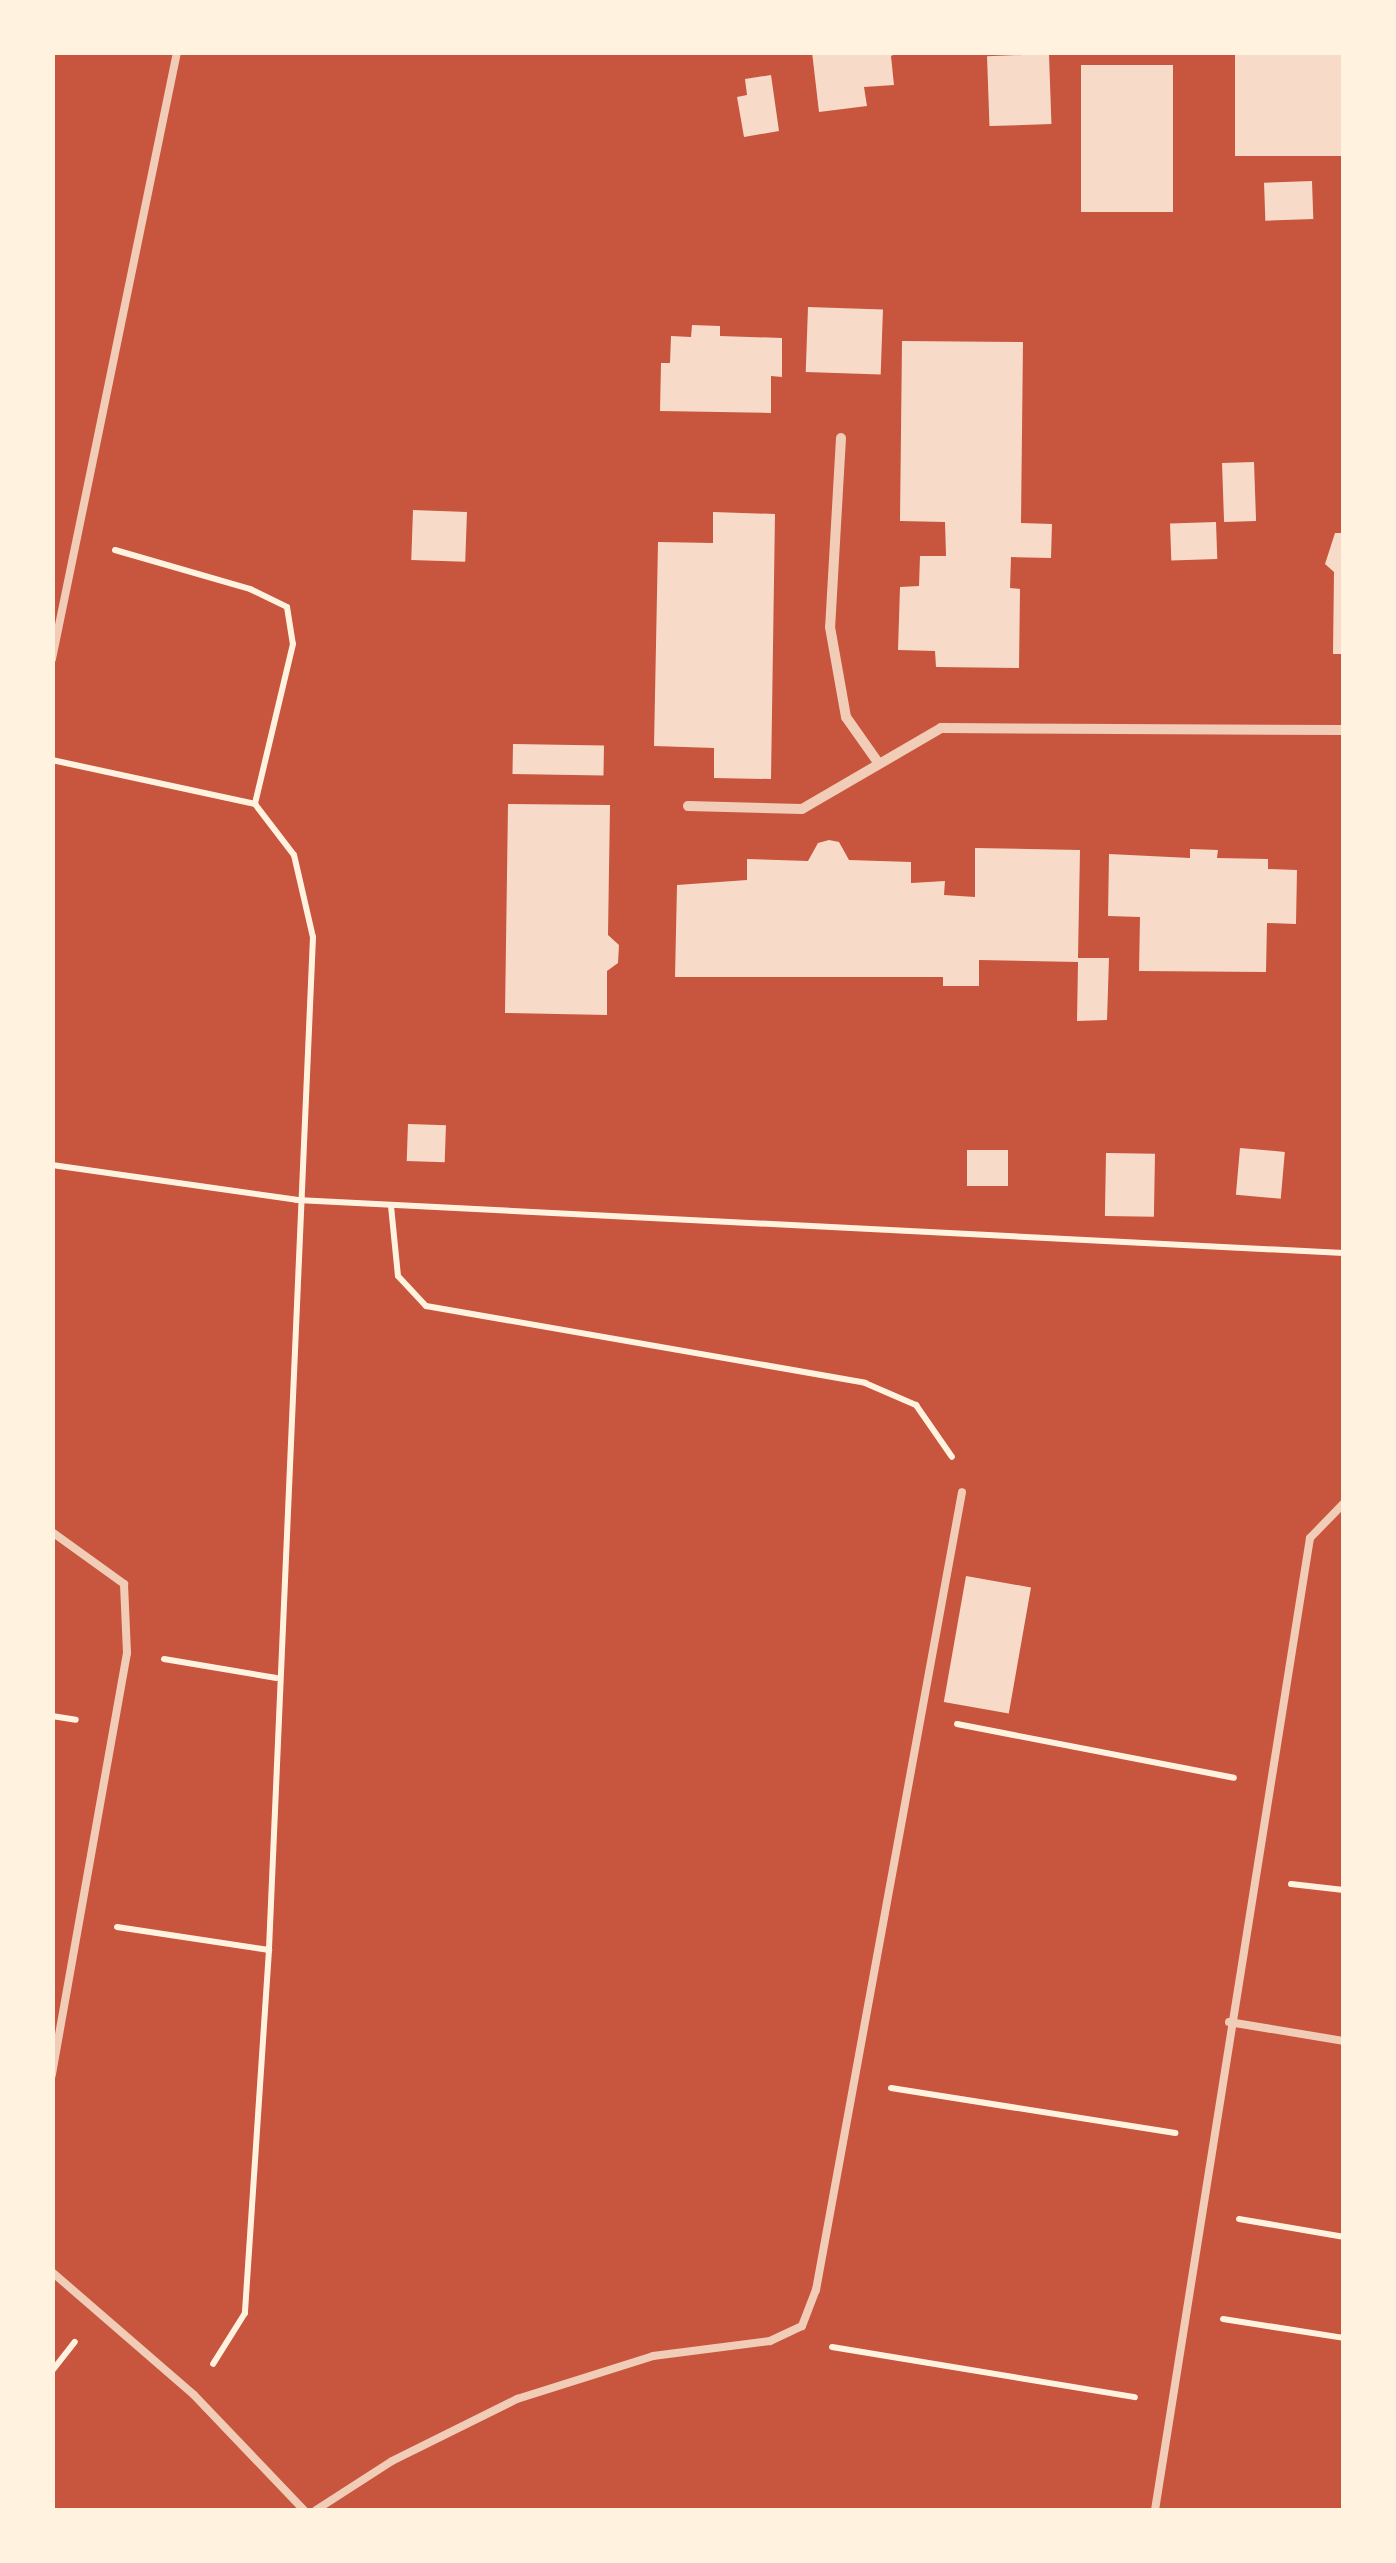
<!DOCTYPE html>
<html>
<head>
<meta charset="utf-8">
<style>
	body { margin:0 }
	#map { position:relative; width:1396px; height:2563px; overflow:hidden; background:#c8553d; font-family:"Public Sans",sans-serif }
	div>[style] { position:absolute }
	.building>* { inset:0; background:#f7dbc8; transform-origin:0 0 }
	.path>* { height:6px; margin:-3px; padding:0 3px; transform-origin:3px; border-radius:3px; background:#fff3e0 }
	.service>* { height:8px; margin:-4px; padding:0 4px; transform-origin:4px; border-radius:4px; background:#f1ccb7 }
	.minor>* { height:10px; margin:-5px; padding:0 5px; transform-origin:5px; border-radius:5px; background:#f1ccb7 }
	span { translate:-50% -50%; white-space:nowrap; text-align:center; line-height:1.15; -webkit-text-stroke:10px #fff3e0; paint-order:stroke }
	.frame { position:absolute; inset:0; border:55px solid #fff3e0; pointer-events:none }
</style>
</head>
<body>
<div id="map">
	<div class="building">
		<div style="clip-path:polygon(812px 52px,899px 52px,891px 56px,894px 85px,864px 87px,867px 106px,819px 112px)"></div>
		<div style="left:1235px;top:52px;width:109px;height:104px"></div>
		<div style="left:1049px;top:54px;width:70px;height:62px;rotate:88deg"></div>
		<div style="left:1173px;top:65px;width:147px;height:92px;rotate:90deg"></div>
		<div style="clip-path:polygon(771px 75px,779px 131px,744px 137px,737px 97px,747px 95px,745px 79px)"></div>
		<div style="left:1312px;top:181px;width:38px;height:48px;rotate:88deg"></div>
		<div style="left:808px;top:307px;width:75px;height:65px;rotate:2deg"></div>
		<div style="clip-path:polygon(692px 325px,720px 326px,720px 336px,782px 338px,782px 377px,771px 376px,771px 413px,660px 411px,661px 363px,670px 363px,671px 336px,691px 337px)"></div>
		<div style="clip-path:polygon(902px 341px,1023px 342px,1021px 523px,1052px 524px,1051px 558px,1011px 557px,1010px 588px,1020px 589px,1019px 668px,936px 667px,935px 651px,898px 650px,900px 587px,919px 586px,920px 556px,946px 556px,945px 522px,900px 521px)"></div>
		<div style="left:1254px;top:462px;width:59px;height:32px;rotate:88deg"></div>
		<div style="left:413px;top:510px;width:54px;height:50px;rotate:2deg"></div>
		<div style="clip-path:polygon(713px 512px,775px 514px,771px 779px,714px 778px,714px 748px,654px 746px,658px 542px,713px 543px)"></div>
		<div style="left:1216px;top:522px;width:37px;height:46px;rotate:88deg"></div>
		<div style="clip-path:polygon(1335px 533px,1344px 533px,1344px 654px,1333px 654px,1334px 572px,1325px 564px)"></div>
		<div style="left:513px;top:744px;width:91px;height:30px;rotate:1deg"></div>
		<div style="clip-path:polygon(508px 804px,610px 805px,608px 935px,619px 945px,618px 963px,607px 971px,607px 1015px,505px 1013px)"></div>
		<div style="clip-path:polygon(829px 840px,839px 842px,849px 860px,911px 862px,911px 883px,945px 881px,944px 895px,975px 897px,975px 848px,1080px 850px,1078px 958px,1109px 958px,1107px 1020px,1077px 1021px,1078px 962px,979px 960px,979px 986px,943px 986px,943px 977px,675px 977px,677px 885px,747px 880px,747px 859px,808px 861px,818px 843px)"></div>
		<div style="clip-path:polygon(1190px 849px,1218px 850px,1217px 858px,1268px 859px,1268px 869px,1297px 870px,1296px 924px,1267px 923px,1266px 972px,1139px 971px,1140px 917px,1108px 916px,1109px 854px,1190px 858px)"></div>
		<div style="left:408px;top:1124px;width:38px;height:37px;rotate:2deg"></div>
		<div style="left:1240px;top:1148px;width:45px;height:47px;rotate:5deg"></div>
		<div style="left:967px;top:1150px;width:41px;height:36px"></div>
		<div style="left:1106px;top:1153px;width:49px;height:63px;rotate:1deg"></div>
		<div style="left:966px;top:1576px;width:66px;height:128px;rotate:10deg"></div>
	</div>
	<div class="path">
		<div style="left:115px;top:550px;width:141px;rotate:16.1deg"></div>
		<div style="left:250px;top:589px;width:41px;rotate:25.9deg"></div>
		<div style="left:287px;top:607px;width:37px;rotate:81deg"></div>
		<div style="left:293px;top:644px;width:164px;rotate:103.4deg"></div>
		<div style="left:52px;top:760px;width:208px;rotate:12.2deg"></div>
		<div style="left:255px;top:804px;width:64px;rotate:52.6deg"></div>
		<div style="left:294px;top:855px;width:84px;rotate:77deg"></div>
		<div style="left:313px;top:937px;width:1014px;rotate:92.49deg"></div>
		<div style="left:269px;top:1950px;width:364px;rotate:93.8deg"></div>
		<div style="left:245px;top:2313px;width:60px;rotate:122.1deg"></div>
		<div style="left:52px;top:1165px;width:247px;rotate:8.1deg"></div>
		<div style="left:297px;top:1200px;width:1048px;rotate:2.9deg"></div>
		<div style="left:391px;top:1206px;width:70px;rotate:84.3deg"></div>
		<div style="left:398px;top:1276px;width:41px;rotate:47deg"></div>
		<div style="left:426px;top:1306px;width:446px;rotate:9.9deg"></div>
		<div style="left:865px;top:1383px;width:56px;rotate:23.3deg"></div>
		<div style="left:916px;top:1405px;width:63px;rotate:55.3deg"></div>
		<div style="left:164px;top:1659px;width:114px;rotate:9.6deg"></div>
		<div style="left:52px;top:1716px;width:24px;rotate:9deg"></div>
		<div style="left:957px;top:1724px;width:282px;rotate:11deg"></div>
		<div style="left:1291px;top:1884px;width:53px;rotate:6.5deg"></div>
		<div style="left:117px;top:1927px;width:154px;rotate:8.6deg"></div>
		<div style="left:891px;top:2088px;width:288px;rotate:9deg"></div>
		<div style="left:1239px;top:2219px;width:107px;rotate:9.7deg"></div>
		<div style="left:1223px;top:2319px;width:122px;rotate:8.9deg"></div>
		<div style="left:832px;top:2347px;width:307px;rotate:9.4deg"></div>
		<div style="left:52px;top:2371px;width:37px;rotate:-52deg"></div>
	</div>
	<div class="service">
		<div style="left:52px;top:659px;width:620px;rotate:-78.36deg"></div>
		<div style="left:52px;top:1532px;width:89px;rotate:35.8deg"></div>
		<div style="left:124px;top:1584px;width:69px;rotate:87.5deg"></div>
		<div style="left:127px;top:1653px;width:429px;rotate:100.1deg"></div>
		<div style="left:1229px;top:2022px;width:117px;rotate:9.4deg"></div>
		<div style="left:52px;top:2272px;width:188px;rotate:40.9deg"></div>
		<div style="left:194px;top:2395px;width:159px;rotate:46.3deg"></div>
		<div style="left:316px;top:2510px;width:90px;rotate:-32.8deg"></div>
		<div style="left:392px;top:2461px;width:140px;rotate:-26.4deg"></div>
		<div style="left:517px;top:2399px;width:143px;rotate:-17.5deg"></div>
		<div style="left:653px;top:2356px;width:118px;rotate:-7.3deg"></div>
		<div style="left:770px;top:2341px;width:35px;rotate:-25deg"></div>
		<div style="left:802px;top:2326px;width:39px;rotate:-69deg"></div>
		<div style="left:816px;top:2290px;width:811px;rotate:-79.63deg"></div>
		<div style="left:1155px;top:2510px;width:984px;rotate:-80.94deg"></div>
		<div style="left:1310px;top:1538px;width:49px;rotate:-45.8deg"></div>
	</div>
	<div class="minor">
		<div style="left:841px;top:438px;width:189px;rotate:93.3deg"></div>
		<div style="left:830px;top:627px;width:91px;rotate:79.9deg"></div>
		<div style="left:846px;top:717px;width:54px;rotate:54.8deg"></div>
		<div style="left:688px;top:806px;width:114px;rotate:1.5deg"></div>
		<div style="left:802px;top:809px;width:161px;rotate:-30.2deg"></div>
		<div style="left:941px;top:728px;width:403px;rotate:0.3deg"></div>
	</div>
	<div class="frame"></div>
</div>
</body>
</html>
